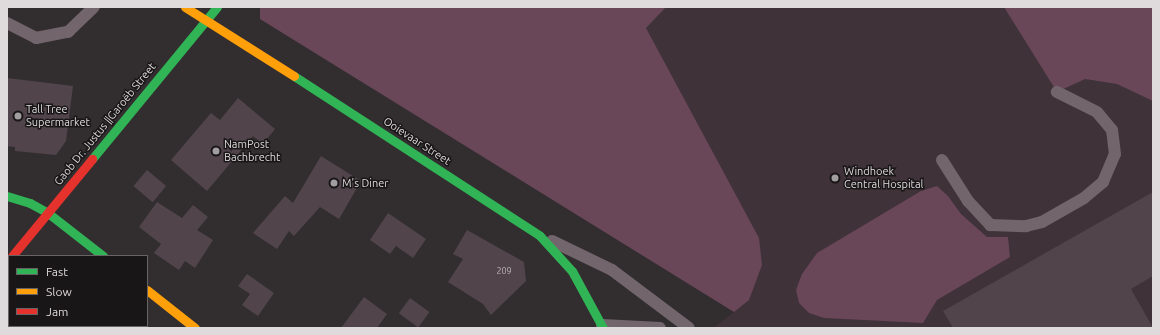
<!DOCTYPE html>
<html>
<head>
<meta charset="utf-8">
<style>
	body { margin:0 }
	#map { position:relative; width:1160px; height:335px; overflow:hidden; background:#322e30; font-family:Ubuntu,sans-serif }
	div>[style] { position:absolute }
	.built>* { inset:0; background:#3f3238 }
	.green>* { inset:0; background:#694658 }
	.building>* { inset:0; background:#51444b; transform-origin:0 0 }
	.lane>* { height:12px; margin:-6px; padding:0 6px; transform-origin:6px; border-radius:6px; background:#73656c }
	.fast>* { height:9px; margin:-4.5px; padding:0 4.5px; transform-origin:4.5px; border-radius:4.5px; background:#30b455 }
	.slow>* { height:9px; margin:-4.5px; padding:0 4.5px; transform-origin:4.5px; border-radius:4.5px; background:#ff9f0a }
	.jam>* { height:9px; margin:-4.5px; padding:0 4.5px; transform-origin:4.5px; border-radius:4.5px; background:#e5322d }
	.dots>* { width:11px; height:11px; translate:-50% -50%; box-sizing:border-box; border:2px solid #191617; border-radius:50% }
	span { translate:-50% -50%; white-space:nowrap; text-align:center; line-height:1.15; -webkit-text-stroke:3px #191617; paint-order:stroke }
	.number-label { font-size:9px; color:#bcb4b8 }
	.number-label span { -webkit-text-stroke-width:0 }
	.poi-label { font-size:11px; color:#dfdadc }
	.left { translate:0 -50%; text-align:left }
	.street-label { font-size:11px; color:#dfdadc }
	.frame { position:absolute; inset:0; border:8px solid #dfdadc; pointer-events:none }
	.legend { position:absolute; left:8px; top:255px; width:140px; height:72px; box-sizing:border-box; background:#191617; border:1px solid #686466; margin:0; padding:5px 7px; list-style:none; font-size:12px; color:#dfdadc }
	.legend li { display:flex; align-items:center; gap:8px; height:20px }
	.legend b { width:20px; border:1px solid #686466 }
</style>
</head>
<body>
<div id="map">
	<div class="built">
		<div style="clip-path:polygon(260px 7px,1153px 7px,1153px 328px,713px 328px,734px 312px,260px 19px)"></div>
	</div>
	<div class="green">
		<div style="clip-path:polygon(260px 7px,666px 7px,646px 28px,759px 238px,762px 265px,749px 300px,734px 312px,260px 19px)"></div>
		<div style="clip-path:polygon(1004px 7px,1153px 7px,1153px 101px,1117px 84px,1085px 79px,1057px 92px)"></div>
		<div style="clip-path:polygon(937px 186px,948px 196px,961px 214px,987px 237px,1008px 237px,1010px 257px,937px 300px,923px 323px,824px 318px,809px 313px,799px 303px,796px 290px,802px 274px,817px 253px,921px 191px)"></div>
	</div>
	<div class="building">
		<div style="clip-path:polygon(7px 78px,73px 86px,66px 141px,56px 155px,15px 151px,15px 147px,7px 146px)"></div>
		<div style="clip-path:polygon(238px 98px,275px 129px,263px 144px,253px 136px,207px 191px,171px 160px,211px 113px,220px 120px)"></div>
		<div style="clip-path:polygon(321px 156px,361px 181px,339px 219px,320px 207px,294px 236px,289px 231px,277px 249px,253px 233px,285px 196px,293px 203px)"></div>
		<div style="left:147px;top:170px;width:25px;height:21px;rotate:40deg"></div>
		<div style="clip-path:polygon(1153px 192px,1153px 276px,1131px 289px,1153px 328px,953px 328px,943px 311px)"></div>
		<div style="clip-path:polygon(157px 202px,182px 218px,193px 205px,208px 217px,197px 230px,213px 240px,195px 268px,185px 261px,179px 270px,154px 253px,161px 244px,139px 227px)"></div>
		<div style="clip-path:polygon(388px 213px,426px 239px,413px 258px,396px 246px,390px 254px,370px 240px)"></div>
		<div style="clip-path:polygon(467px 230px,524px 262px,526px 281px,491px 315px,483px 304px,448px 282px,463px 259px,453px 254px)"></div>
		<div style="clip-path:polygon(247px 274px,274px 293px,258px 316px,242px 305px,250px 294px,238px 286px)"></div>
		<div style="clip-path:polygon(364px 297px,387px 314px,377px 328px,341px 328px)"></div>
		<div style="left:410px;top:298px;width:24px;height:19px;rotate:36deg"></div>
	</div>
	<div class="lane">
		<div style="left:7px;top:23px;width:33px;rotate:27deg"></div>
		<div style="left:36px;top:38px;width:33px;rotate:-11deg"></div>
		<div style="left:68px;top:32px;width:36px;rotate:-44deg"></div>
		<div style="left:942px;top:160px;width:49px;rotate:57.6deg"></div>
		<div style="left:968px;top:201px;width:33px;rotate:47deg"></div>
		<div style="left:990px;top:225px;width:36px;rotate:2deg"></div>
		<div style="left:1026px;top:226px;width:16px;rotate:-14deg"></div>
		<div style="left:1042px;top:222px;width:48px;rotate:-29.7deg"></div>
		<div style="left:1084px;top:198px;width:25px;rotate:-40deg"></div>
		<div style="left:1103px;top:182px;width:30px;rotate:-67deg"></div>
		<div style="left:1115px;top:154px;width:24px;rotate:-97deg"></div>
		<div style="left:1112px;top:130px;width:23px;rotate:-130deg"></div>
		<div style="left:1097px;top:112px;width:45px;rotate:-153.4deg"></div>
		<div style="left:552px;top:241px;width:67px;rotate:25.8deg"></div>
		<div style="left:612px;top:270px;width:96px;rotate:37deg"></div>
		<div style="left:602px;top:325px;width:58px;rotate:3deg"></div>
	</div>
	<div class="fast">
		<div style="left:294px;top:76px;width:293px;rotate:33deg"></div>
		<div style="left:540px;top:236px;width:47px;rotate:47.6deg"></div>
		<div style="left:572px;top:271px;width:65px;rotate:61.5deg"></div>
		<div style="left:92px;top:159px;width:197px;rotate:-50.6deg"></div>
		<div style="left:7px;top:196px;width:24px;rotate:17deg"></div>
		<div style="left:30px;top:203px;width:21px;rotate:29deg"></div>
		<div style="left:48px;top:213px;width:70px;rotate:38deg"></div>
	</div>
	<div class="slow">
		<div style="left:185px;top:7px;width:129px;rotate:32.3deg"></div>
		<div style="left:147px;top:290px;width:61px;rotate:38.4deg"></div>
	</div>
	<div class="jam">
		<div style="left:12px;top:256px;width:126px;rotate:-50.5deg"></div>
	</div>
	<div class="dots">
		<div style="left:18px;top:116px;background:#a29ea0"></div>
		<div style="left:216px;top:151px;background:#a29ea0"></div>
		<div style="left:835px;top:178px;background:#a29ea0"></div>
		<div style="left:334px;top:183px;background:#a29ea0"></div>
	</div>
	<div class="number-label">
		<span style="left:504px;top:271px">209</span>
	</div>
	<div class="poi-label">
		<span class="left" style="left:26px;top:116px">Tall Tree<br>Supermarket</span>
		<span class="left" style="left:224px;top:151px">NamPost<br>Bachbrecht</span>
		<span class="left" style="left:844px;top:178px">Windhoek<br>Central Hospital</span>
		<span class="left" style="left:342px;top:183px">M's Diner</span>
	</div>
	<div class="street-label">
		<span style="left:105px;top:124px;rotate:-51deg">Gaob Dr. Justus ǁGaroëb Street</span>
		<span style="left:417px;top:141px;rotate:33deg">Ooievaar Street</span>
	</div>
	<div class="frame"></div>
	<ul class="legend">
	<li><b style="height:5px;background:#30b455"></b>Fast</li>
	<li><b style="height:5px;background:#ff9f0a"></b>Slow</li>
	<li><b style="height:5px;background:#e5322d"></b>Jam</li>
	</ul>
</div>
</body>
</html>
